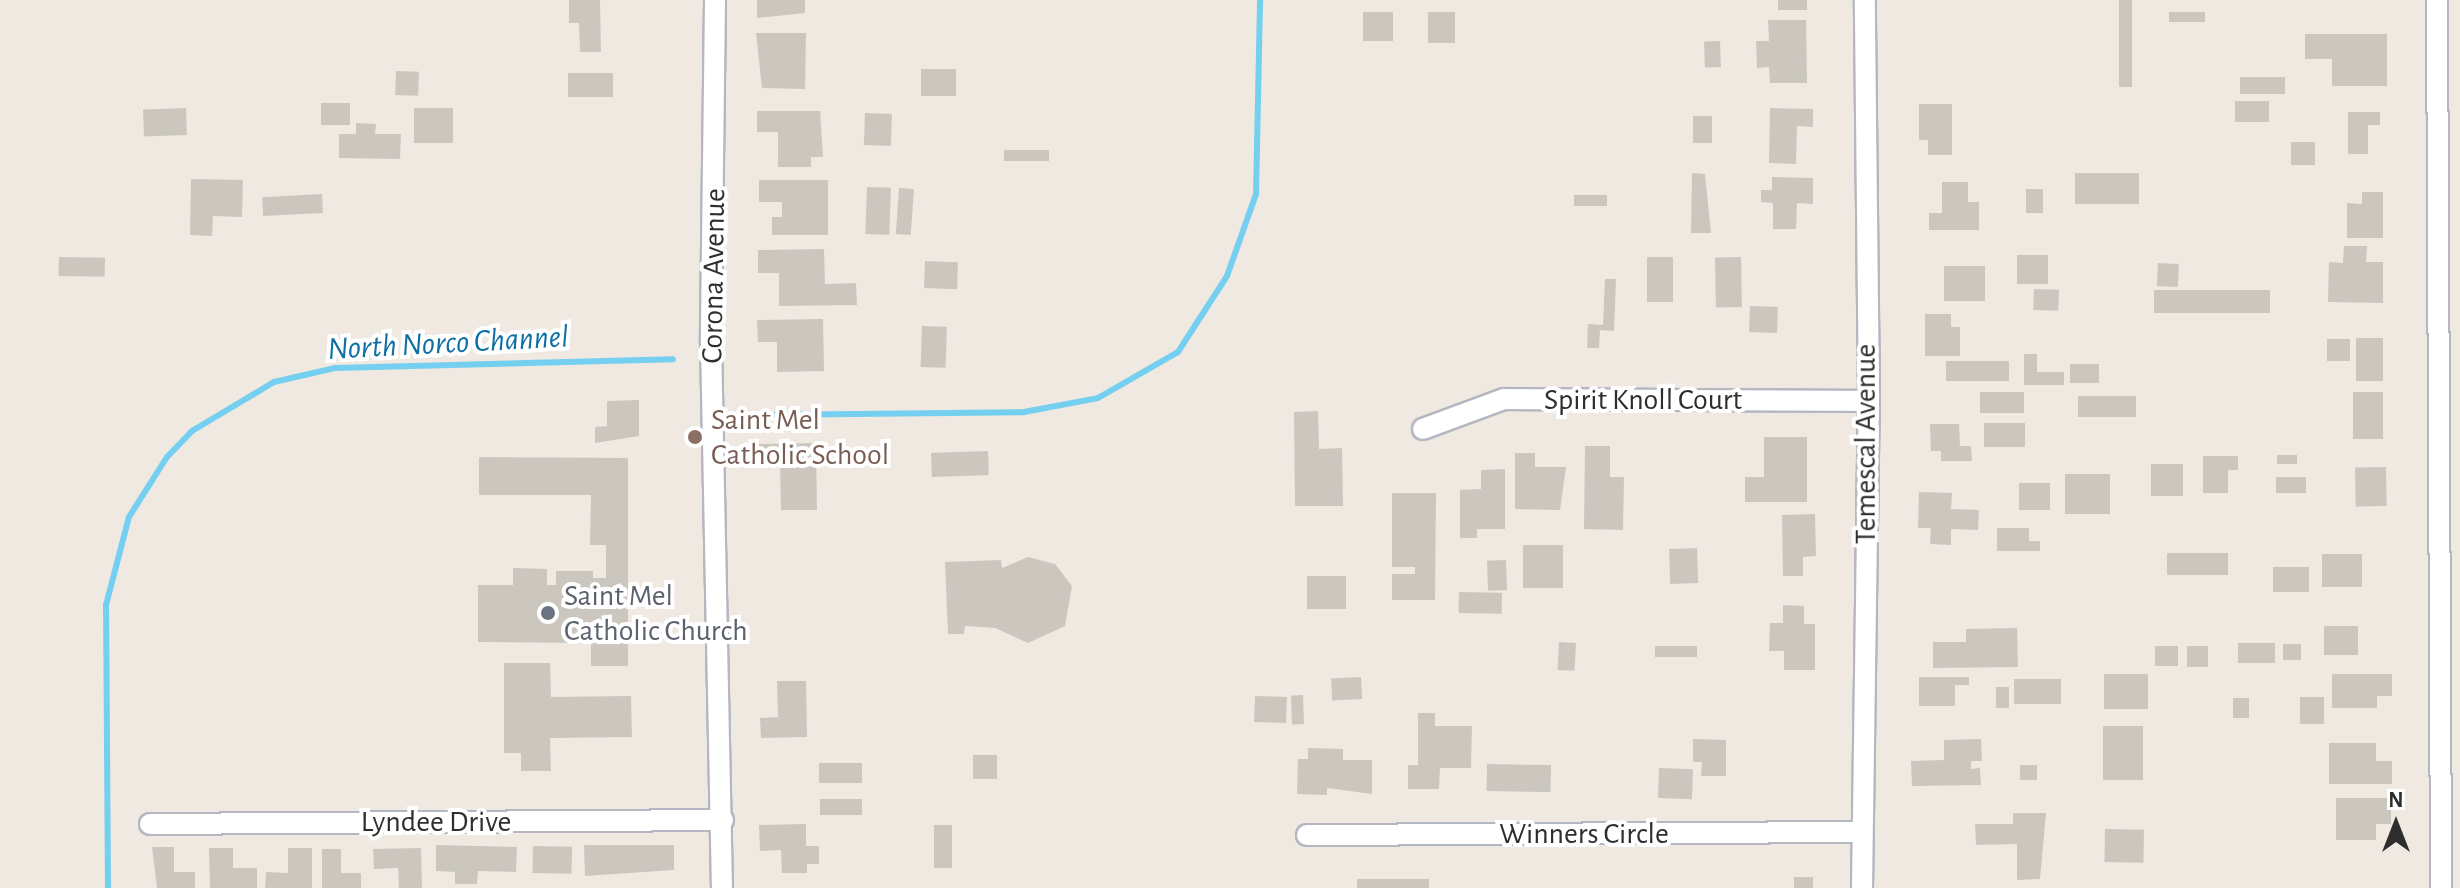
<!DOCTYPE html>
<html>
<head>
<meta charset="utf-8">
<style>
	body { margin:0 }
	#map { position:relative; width:2460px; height:888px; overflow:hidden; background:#efe9e1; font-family:"Alegreya Sans",sans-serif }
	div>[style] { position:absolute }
	.stream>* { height:6px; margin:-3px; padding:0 3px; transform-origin:3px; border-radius:3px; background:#75cff0 }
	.building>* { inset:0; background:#cbc7bf; transform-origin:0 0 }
	.roads { filter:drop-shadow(2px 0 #b4b7c1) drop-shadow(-2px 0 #b4b7c1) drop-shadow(0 2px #b4b7c1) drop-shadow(0 -2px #b4b7c1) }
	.minor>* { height:20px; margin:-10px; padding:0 10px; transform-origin:10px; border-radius:10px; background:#fff }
	.dots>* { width:22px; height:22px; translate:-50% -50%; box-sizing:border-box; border:4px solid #fff; border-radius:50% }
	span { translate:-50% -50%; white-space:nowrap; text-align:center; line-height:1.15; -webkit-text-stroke:8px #fff; paint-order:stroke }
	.street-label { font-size:30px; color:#2e2e2e }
	.education-label { font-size:30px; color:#785e54 }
	.left { translate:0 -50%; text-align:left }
	.worship-label { font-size:30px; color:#5b616d }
	.water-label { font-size:32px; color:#0d6fa3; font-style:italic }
	.north { position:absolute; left:2356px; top:784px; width:80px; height:80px; -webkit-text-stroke:6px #fff; paint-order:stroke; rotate:0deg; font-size:22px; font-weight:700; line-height:32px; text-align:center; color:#2e2e2e }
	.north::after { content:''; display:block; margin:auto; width:28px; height:36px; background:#2e2e2e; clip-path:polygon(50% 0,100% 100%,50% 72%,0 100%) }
</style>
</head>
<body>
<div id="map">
	<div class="stream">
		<div style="left:757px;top:415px;width:267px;rotate:-0.6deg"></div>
		<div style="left:1024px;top:412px;width:75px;rotate:-10.7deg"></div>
		<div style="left:1098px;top:398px;width:92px;rotate:-29.9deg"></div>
		<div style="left:1178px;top:352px;width:90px;rotate:-57.2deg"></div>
		<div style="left:1227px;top:276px;width:87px;rotate:-70.5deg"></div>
		<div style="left:1256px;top:194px;width:194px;rotate:-88.8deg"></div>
		<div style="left:108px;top:888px;width:283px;rotate:-90.4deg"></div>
		<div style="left:106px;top:605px;width:91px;rotate:-75.4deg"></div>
		<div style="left:129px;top:517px;width:71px;rotate:-57.7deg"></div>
		<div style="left:167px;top:457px;width:36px;rotate:-46deg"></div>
		<div style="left:192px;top:431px;width:96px;rotate:-30.9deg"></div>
		<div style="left:274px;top:382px;width:63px;rotate:-12.9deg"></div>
		<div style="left:335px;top:368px;width:338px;rotate:-1.5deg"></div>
	</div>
	<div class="building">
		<div style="clip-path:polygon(569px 0,600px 0,601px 52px,580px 52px,579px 23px,569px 23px)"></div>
		<div style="clip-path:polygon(757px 0,805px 0,805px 13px,757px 18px)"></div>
		<div style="left:1778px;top:0;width:29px;height:10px"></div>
		<div style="left:2119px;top:0;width:13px;height:87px"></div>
		<div style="left:1363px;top:12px;width:30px;height:29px"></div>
		<div style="left:1455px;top:12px;width:31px;height:27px;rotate:90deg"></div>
		<div style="left:2169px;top:12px;width:36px;height:10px"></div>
		<div style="clip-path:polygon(1768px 20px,1806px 20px,1807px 83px,1770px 83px,1769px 67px,1757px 68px,1756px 41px,1769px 41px)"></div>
		<div style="clip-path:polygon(756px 33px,806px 33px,805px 89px,762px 88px)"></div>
		<div style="clip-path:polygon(2305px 34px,2387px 34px,2387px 86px,2332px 86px,2332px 59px,2305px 59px)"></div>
		<div style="left:1720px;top:41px;width:26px;height:16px;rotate:88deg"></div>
		<div style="left:921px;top:69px;width:35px;height:27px"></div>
		<div style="left:396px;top:71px;width:23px;height:24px;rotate:2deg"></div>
		<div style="left:613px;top:73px;width:24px;height:45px;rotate:90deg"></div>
		<div style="left:2240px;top:77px;width:45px;height:17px"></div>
		<div style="left:2235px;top:101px;width:34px;height:21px"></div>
		<div style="left:321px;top:103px;width:29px;height:22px"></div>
		<div style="clip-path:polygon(1919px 104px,1952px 104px,1952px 155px,1928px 155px,1928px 140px,1919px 140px)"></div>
		<div style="left:186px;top:108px;width:27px;height:43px;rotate:88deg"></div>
		<div style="left:414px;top:108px;width:39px;height:35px"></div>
		<div style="clip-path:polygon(1770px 108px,1813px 109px,1813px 127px,1797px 126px,1796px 164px,1769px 163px)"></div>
		<div style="clip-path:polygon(757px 111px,820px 111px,823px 157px,811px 157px,811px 167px,778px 167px,778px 132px,757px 132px)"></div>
		<div style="clip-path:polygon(2348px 112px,2380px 112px,2380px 125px,2368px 125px,2368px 154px,2348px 154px)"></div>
		<div style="left:865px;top:113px;width:27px;height:32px;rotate:2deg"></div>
		<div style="left:1693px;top:116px;width:19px;height:27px"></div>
		<div style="clip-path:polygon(356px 123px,376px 124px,375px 134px,401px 134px,400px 159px,339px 158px,339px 134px,356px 134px)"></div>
		<div style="left:2291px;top:142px;width:24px;height:23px"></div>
		<div style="left:1049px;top:150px;width:11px;height:45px;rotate:90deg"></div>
		<div style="clip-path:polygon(1692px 173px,1705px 174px,1711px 233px,1691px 233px)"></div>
		<div style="left:2075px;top:173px;width:64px;height:31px"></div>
		<div style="clip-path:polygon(1772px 177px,1813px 178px,1813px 204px,1797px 203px,1796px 229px,1773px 229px,1773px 203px,1761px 202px,1761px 190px,1772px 190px)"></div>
		<div style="clip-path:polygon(191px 179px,243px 180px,242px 217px,213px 216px,212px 236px,190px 235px)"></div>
		<div style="clip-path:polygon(759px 180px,828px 180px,828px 235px,772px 235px,772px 217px,782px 217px,782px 202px,759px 202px)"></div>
		<div style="clip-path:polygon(1942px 182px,1968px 182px,1968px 202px,1979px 202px,1979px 230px,1929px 230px,1929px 213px,1942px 213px)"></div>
		<div style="left:867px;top:187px;width:24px;height:47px;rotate:2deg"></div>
		<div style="left:899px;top:188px;width:15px;height:46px;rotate:4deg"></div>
		<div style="left:2026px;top:189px;width:17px;height:24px"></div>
		<div style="clip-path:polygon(2362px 192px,2383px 192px,2383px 238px,2347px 238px,2347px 203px,2362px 204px)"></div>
		<div style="left:322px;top:194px;width:19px;height:60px;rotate:87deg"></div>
		<div style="left:1607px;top:195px;width:11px;height:33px;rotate:90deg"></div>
		<div style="clip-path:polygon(2344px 246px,2367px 246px,2366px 262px,2383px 262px,2383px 303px,2328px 302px,2329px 262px,2343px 263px)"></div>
		<div style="clip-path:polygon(824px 249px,825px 284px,856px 283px,857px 305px,779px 306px,779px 273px,758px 273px,758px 250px)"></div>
		<div style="left:2017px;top:255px;width:31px;height:29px"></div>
		<div style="left:59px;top:257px;width:46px;height:19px;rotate:1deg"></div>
		<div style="left:1647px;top:257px;width:26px;height:45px"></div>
		<div style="left:1741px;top:257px;width:50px;height:26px;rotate:89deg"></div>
		<div style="left:925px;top:261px;width:33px;height:27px;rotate:2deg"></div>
		<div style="left:2158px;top:263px;width:21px;height:23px;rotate:3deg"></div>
		<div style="left:1944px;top:266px;width:41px;height:35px"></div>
		<div style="clip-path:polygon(1605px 279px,1616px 279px,1614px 331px,1600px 330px,1599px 348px,1587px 348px,1588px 324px,1603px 325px)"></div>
		<div style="left:2034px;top:289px;width:25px;height:21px;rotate:2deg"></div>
		<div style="left:2154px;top:290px;width:116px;height:23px"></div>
		<div style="left:1750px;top:306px;width:28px;height:26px;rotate:2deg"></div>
		<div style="clip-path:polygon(1925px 314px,1951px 314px,1951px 327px,1960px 327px,1960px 356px,1925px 356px)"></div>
		<div style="clip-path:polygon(823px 319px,824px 371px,777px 372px,777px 342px,758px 342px,757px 320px)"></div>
		<div style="left:922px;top:326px;width:25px;height:41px;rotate:2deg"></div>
		<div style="left:2356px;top:338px;width:27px;height:43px"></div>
		<div style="left:2327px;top:339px;width:23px;height:22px"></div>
		<div style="clip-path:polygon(2024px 354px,2037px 354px,2037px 372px,2064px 372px,2064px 385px,2024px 385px)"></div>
		<div style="left:1946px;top:361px;width:63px;height:20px"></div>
		<div style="left:2070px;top:364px;width:29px;height:19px"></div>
		<div style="left:1980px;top:392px;width:44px;height:21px"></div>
		<div style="left:2353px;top:392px;width:30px;height:47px"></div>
		<div style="left:2078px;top:396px;width:58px;height:21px"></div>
		<div style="clip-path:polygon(639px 400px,639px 436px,595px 443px,595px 427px,607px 426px,607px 401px)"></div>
		<div style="clip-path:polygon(1318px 411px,1319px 449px,1342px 448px,1343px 506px,1295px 506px,1294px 412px)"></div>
		<div style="left:1984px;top:423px;width:41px;height:24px"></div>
		<div style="clip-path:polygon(1930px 424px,1959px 424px,1960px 446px,1971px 446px,1972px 461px,1941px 461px,1941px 451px,1931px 451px)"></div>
		<div style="clip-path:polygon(1764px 437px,1807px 437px,1807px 502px,1745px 502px,1745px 477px,1764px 477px)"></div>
		<div style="clip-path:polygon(816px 443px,817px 510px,781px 510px,780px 463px,758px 463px,758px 444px)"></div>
		<div style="clip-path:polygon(1585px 446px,1610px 446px,1610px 477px,1624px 477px,1623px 530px,1584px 529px)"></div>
		<div style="left:988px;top:451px;width:24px;height:57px;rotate:88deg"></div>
		<div style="clip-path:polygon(1515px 453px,1535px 453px,1535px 467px,1566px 467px,1560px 510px,1515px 509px)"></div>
		<div style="left:2277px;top:455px;width:20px;height:9px"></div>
		<div style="clip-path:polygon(2203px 456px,2238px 456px,2238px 470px,2228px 470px,2228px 493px,2203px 493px)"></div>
		<div style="clip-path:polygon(479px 457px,628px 458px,628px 666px,591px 666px,591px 643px,478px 642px,478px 585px,513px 585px,513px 568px,547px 569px,547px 585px,556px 585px,556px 571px,593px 571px,593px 578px,606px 578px,606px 545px,590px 545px,591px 495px,479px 495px)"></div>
		<div style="left:2151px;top:464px;width:32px;height:32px"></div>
		<div style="left:2386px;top:467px;width:39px;height:31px;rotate:89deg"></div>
		<div style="clip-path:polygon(1505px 469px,1505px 529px,1477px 529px,1477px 538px,1460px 538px,1460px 490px,1481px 489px,1481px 470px)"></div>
		<div style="left:2065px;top:474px;width:45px;height:40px"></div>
		<div style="left:2276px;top:477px;width:30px;height:16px"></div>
		<div style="left:2019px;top:483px;width:31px;height:27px"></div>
		<div style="clip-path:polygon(1919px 492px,1952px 493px,1951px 509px,1979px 510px,1978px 530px,1951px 529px,1951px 545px,1930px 544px,1931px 528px,1918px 528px)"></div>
		<div style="clip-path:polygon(1392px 493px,1436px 493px,1435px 600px,1392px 600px,1392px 574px,1415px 574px,1415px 567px,1392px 567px)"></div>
		<div style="clip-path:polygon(1815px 514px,1816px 556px,1803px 557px,1803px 576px,1783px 576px,1782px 515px)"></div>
		<div style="clip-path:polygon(1997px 528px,2029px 528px,2029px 541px,2040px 541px,2040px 551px,1997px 551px)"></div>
		<div style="left:1523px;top:545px;width:40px;height:43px"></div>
		<div style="left:1697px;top:548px;width:35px;height:28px;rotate:88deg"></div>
		<div style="left:2167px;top:553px;width:61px;height:22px"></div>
		<div style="left:2322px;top:554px;width:40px;height:33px"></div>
		<div style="clip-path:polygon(1028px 557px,1055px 564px,1072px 586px,1065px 626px,1028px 643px,995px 628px,965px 626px,964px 634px,948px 634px,945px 562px,1001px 560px,1002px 568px)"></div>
		<div style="left:1506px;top:560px;width:30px;height:19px;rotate:88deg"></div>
		<div style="left:2273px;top:567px;width:36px;height:25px"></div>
		<div style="left:1307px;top:576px;width:39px;height:33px"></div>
		<div style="left:1459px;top:592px;width:43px;height:21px;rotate:1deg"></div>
		<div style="clip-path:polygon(1783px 605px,1804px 606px,1804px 624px,1815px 624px,1815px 670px,1784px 670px,1784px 651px,1769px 651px,1770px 623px,1783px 623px)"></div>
		<div style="left:2324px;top:626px;width:34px;height:29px"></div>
		<div style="clip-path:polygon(2017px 628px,2018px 667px,1933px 668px,1933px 642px,1966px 642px,1966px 629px)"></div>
		<div style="left:1559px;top:642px;width:17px;height:28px;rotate:3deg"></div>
		<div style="left:2275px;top:643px;width:20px;height:37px;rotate:90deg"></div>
		<div style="left:2283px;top:644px;width:18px;height:16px"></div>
		<div style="left:1655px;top:646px;width:42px;height:11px"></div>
		<div style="left:2155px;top:646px;width:23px;height:20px"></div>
		<div style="left:2187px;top:646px;width:21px;height:21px"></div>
		<div style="clip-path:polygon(504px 663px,550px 663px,551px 697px,631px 696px,632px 737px,550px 738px,551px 771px,521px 771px,521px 753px,504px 753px)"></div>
		<div style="left:2104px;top:674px;width:44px;height:35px"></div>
		<div style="clip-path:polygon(2332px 674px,2392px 674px,2392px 696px,2377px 696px,2377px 708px,2332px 708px)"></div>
		<div style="left:1361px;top:677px;width:22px;height:30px;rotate:87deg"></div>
		<div style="clip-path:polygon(1919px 677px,1969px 677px,1969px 685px,1955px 685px,1955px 706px,1919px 706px)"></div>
		<div style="left:2014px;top:679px;width:47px;height:25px"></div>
		<div style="clip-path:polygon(777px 681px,806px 681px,807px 737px,761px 738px,760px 718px,778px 717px)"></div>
		<div style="left:1996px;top:687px;width:13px;height:21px"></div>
		<div style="left:1303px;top:695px;width:29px;height:12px;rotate:88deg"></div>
		<div style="left:1255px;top:696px;width:32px;height:26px;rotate:2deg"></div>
		<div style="left:2300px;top:697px;width:24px;height:27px"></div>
		<div style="left:2233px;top:698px;width:16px;height:20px"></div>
		<div style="clip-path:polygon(1418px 713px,1435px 713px,1435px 726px,1472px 726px,1471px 768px,1440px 768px,1439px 789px,1408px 789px,1408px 765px,1418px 765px)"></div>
		<div style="left:2103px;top:726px;width:40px;height:54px"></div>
		<div style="clip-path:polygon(1693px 739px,1726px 740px,1726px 776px,1701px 776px,1702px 762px,1693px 762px)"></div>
		<div style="clip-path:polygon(1981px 739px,1982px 761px,1971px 761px,1971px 769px,1980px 768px,1981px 785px,1912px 786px,1911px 761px,1944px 760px,1944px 740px)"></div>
		<div style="clip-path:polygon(2329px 743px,2376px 743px,2376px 761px,2392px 761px,2392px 784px,2329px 784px)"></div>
		<div style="clip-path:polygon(1308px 748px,1343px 749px,1343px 760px,1372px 760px,1372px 794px,1327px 788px,1327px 795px,1297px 794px,1298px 759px,1308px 759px)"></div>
		<div style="left:973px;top:755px;width:24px;height:24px"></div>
		<div style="left:819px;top:763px;width:43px;height:20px"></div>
		<div style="left:1487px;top:764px;width:64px;height:27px;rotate:1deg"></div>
		<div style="left:2037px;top:765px;width:15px;height:17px;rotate:90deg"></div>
		<div style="left:1659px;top:768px;width:34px;height:30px;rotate:2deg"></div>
		<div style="clip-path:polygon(2336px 798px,2391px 798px,2391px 824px,2376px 824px,2376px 840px,2336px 840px)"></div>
		<div style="left:820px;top:799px;width:42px;height:16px"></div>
		<div style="clip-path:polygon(2013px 813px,2046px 813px,2040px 879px,2017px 880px,2017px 844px,1976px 845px,1975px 824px,2013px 824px)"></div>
		<div style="clip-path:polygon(806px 824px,806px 846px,819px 846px,819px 864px,807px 864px,807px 873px,782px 873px,781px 850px,760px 851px,759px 825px)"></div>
		<div style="left:934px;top:825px;width:18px;height:43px"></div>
		<div style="left:2105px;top:829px;width:39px;height:33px;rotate:1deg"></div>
		<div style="clip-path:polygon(436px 845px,517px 847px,516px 872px,478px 871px,477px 884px,455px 884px,455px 872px,436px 871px)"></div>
		<div style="clip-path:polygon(584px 845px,674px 845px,674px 870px,585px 876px)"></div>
		<div style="left:533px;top:846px;width:39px;height:27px;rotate:1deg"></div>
		<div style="clip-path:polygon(152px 847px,174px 847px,174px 872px,195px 872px,195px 888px,157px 888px)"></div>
		<div style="clip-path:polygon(209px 848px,233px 848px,233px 868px,257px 868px,257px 888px,210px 888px)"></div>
		<div style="clip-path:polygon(288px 848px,312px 848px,312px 888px,265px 888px,266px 872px,288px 873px)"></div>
		<div style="clip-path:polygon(421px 848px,422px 888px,399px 888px,398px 868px,374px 869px,373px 849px)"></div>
		<div style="clip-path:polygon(322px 849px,341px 849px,341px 873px,361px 873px,361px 888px,322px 888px)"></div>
		<div style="left:1794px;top:877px;width:19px;height:11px"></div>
		<div style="left:1357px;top:879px;width:72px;height:9px"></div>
	</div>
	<div class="roads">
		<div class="minor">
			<div style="left:715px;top:0;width:342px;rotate:90.7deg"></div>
			<div style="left:711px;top:342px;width:546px;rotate:88.85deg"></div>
			<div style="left:2437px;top:0;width:888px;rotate:89.74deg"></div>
			<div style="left:1423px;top:429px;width:86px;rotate:-20.3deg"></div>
			<div style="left:1504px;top:399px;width:365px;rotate:0.3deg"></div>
			<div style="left:150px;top:824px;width:573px;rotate:-0.4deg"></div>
			<div style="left:1307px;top:835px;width:554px;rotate:-0.31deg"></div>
			<div style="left:1862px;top:888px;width:487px;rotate:-89.2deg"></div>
			<div style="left:1869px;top:401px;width:401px;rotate:-90.6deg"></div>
		</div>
	</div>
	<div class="dots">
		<div style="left:695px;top:437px;background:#8d6e63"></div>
		<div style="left:548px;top:613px;background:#6b7280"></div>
	</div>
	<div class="street-label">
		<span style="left:714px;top:276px;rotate:-89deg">Corona Avenue</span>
		<span style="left:1643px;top:400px">Spirit Knoll Court</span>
		<span style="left:1866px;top:444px;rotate:-90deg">Temescal Avenue</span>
		<span style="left:436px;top:822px">Lyndee Drive</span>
		<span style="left:1584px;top:834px">Winners Circle</span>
	</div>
	<div class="education-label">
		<span class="left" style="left:711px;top:437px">Saint Mel<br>Catholic School</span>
	</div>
	<div class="worship-label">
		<span class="left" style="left:564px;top:613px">Saint Mel<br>Catholic Church</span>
	</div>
	<div class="water-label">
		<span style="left:448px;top:343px;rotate:-3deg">North Norco Channel</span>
	</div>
	<div class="north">N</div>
</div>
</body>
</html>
